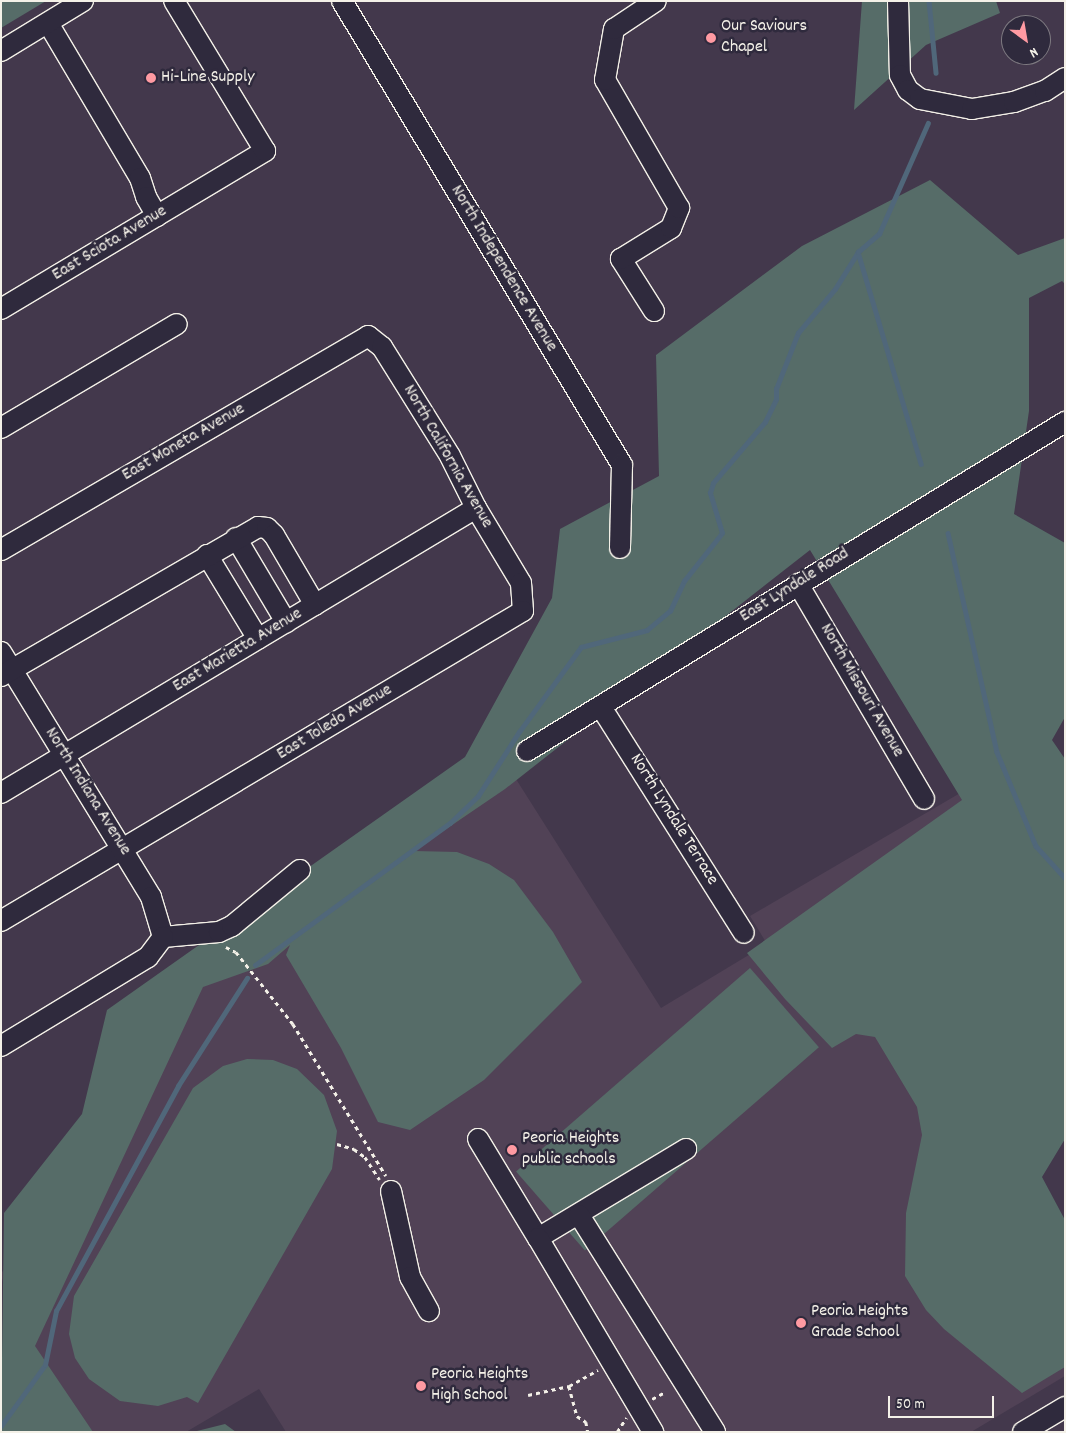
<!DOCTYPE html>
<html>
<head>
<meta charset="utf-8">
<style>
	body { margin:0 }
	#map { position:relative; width:1066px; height:1433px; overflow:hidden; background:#43384c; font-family:Dekko,sans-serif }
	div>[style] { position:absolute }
	.built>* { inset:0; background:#514256 }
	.green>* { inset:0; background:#566c68; transform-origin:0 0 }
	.stream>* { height:4.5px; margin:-2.25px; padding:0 2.25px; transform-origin:2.25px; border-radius:2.25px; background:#50677a }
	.path>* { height:2.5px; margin-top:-1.25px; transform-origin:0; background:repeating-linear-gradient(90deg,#f4f1e8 0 4px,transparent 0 8px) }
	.roads { filter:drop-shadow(1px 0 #f4f1e8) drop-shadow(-1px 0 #f4f1e8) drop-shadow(0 1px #f4f1e8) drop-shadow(0 -1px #f4f1e8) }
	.minor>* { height:20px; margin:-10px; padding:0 10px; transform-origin:10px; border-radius:10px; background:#2f2a3d }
	.dots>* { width:14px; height:14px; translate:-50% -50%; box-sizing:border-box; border:2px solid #2f2a3d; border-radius:50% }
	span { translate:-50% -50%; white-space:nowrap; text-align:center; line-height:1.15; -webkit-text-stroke:5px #2f2a3d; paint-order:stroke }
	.poi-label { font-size:18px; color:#f4f1e8 }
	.left { translate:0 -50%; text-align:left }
	.street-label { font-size:18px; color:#f4f1e8 }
	.frame { position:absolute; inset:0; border:2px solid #f4f1e8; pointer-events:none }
	.north { position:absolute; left:1001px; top:15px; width:50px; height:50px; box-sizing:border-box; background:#2f2a3d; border:1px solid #7e7a81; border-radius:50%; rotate:148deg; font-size:14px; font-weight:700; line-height:20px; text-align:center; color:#f4f1e8 }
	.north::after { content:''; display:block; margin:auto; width:18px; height:22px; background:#ff9aa2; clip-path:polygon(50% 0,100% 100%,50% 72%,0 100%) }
	.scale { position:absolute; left:888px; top:1396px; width:106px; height:22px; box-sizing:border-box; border:2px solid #f4f1e8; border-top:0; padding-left:6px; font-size:15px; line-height:18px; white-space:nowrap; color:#f4f1e8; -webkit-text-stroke:4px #2f2a3d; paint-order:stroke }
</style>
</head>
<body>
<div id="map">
	<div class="built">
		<div style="clip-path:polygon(1020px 758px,876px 1027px,1065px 1339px,1065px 1376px,971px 1432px,286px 1432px,259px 1389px,186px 1432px,39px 1432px,1px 1274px,183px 962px,509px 768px,661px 1008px,767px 944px,750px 916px)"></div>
	</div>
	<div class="green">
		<div style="clip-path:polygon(1px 1px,46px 1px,1px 28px)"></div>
		<div style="clip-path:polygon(862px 1px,996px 1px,1000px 13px,926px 45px,854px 110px)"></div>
		<div style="clip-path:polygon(930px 180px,1018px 255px,1065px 238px,1065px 284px,1062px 281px,1029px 298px,1029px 411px,1014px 514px,1065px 543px,1065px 717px,1052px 740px,1065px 759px,1065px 1139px,1042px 1177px,1065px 1220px,1065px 1367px,1022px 1393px,944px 1329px,926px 1310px,905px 1276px,906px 1213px,922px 1135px,917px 1107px,875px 1037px,856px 1034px,832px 1048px,785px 999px,747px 953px,962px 800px,810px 550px,505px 789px,414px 851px,457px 852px,489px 864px,514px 880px,553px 932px,582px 982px,484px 1080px,410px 1130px,378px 1122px,341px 1048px,286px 955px,290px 945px,268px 964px,203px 987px,35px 1346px,93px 1432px,1px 1432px,4px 1213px,82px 1114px,107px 1010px,465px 757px,552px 598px,560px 529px,659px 476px,656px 355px,802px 246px)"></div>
		<div style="left:750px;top:968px;width:105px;height:310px;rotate:49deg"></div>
		<div style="clip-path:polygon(247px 1059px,273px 1060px,297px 1069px,324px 1095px,337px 1131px,332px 1169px,198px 1403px,187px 1397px,158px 1406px,120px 1401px,89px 1379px,75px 1358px,69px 1334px,74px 1296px,193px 1088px,223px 1066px)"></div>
		<div style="clip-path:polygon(225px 1424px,236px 1432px,193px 1432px)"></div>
	</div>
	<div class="stream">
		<div style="left:929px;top:1px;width:72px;rotate:84.4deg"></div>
		<div style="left:858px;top:252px;width:221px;rotate:73.4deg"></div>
		<div style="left:948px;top:533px;width:224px;rotate:77.4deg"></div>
		<div style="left:997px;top:752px;width:102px;rotate:67.5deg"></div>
		<div style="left:1036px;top:846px;width:43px;rotate:47.8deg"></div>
		<div style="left:255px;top:965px;width:241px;rotate:-36.1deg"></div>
		<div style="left:450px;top:823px;width:39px;rotate:-44deg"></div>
		<div style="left:478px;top:796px;width:76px;rotate:-57.4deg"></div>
		<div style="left:519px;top:732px;width:105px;rotate:-53.9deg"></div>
		<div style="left:581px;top:647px;width:68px;rotate:-14.4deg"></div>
		<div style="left:647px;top:630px;width:30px;rotate:-40deg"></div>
		<div style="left:670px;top:611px;width:33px;rotate:-65deg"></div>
		<div style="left:684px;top:581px;width:61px;rotate:-51.6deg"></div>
		<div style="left:722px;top:533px;width:42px;rotate:-106.7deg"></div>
		<div style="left:710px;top:493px;width:10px;rotate:-73deg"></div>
		<div style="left:713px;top:483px;width:80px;rotate:-49.6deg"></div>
		<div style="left:765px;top:422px;width:25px;rotate:-64deg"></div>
		<div style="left:776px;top:399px;width:10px;rotate:-90deg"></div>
		<div style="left:776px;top:389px;width:60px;rotate:-68.6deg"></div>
		<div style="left:798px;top:333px;width:57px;rotate:-49.9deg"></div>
		<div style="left:835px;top:289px;width:44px;rotate:-58.1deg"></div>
		<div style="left:858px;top:252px;width:28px;rotate:-41deg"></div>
		<div style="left:879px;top:234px;width:121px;rotate:-66.2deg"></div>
		<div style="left:1px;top:1426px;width:75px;rotate:-54.2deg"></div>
		<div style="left:45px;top:1365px;width:55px;rotate:-78.5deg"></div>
		<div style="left:56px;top:1311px;width:256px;rotate:-61.5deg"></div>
		<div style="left:178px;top:1086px;width:128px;rotate:-57.4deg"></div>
	</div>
	<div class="path">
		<div style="left:226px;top:947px;width:11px;rotate:27deg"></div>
		<div style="left:236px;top:952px;width:92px;rotate:51.6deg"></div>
		<div style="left:293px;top:1024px;width:178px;rotate:58.5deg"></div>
		<div style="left:337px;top:1144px;width:18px;rotate:16deg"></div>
		<div style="left:354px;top:1149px;width:14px;rotate:36deg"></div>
		<div style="left:365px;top:1157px;width:27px;rotate:57deg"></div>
		<div style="left:569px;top:1386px;width:31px;rotate:75deg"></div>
		<div style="left:577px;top:1416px;width:11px;rotate:34deg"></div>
		<div style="left:586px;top:1422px;width:10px;rotate:79deg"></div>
		<div style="left:528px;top:1395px;width:42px;rotate:-12.4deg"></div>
		<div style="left:569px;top:1386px;width:33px;rotate:-29deg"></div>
		<div style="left:652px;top:1399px;width:15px;rotate:-28deg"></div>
		<div style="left:617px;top:1432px;width:17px;rotate:-57deg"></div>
	</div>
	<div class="roads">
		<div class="minor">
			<div style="left:342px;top:1px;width:542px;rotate:58.89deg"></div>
			<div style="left:622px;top:465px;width:83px;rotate:91.4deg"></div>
			<div style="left:898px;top:1px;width:74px;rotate:88.5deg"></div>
			<div style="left:900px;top:75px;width:17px;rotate:62deg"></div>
			<div style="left:908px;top:90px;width:15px;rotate:37deg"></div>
			<div style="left:920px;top:99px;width:53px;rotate:10.9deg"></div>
			<div style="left:972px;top:109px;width:43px;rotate:-9.5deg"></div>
			<div style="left:1014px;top:102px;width:33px;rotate:-20deg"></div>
			<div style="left:1045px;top:91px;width:24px;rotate:-33deg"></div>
			<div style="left:48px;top:23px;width:180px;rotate:59.3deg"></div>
			<div style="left:140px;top:178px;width:20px;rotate:72deg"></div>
			<div style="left:146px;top:197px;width:22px;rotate:60deg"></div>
			<div style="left:1px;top:51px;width:96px;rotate:-31.4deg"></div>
			<div style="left:1px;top:309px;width:308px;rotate:-30.9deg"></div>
			<div style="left:265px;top:151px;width:175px;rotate:-121.2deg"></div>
			<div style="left:654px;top:311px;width:62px;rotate:-122.4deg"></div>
			<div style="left:621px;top:259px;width:59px;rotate:-31.8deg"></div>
			<div style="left:671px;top:228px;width:22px;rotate:-68deg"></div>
			<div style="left:679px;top:208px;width:148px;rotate:-120deg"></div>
			<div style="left:605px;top:80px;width:52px;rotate:-80deg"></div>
			<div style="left:614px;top:29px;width:50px;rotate:-33.7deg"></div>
			<div style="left:1px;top:428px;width:204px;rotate:-30.6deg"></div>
			<div style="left:236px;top:538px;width:98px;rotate:59.2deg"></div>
			<div style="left:1px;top:550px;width:425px;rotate:-30.2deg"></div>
			<div style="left:368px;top:336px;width:18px;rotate:38deg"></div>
			<div style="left:382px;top:347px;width:128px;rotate:58deg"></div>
			<div style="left:450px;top:456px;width:58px;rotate:63.4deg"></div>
			<div style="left:476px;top:508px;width:87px;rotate:59deg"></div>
			<div style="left:521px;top:583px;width:28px;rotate:86deg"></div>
			<div style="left:523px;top:611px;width:607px;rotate:149.3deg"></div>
			<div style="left:207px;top:555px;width:98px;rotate:58.7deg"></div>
			<div style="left:798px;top:584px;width:249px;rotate:59.6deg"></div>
			<div style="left:1px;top:652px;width:287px;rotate:58.5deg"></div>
			<div style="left:151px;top:897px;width:42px;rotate:73.3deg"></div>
			<div style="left:1px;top:676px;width:297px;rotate:-30.1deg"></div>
			<div style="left:258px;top:527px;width:9px;rotate:6deg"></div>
			<div style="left:267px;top:528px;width:10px;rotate:45deg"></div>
			<div style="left:274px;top:535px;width:81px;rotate:59.6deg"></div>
			<div style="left:601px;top:707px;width:267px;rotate:57.7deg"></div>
			<div style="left:527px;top:751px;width:631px;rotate:-31.45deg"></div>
			<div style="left:1px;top:793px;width:554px;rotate:-30.96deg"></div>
			<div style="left:163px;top:937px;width:56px;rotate:-5.1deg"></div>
			<div style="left:219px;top:932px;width:14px;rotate:-25deg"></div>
			<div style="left:232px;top:926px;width:88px;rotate:-39.5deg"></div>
			<div style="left:1px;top:1046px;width:172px;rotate:-31.2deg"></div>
			<div style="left:148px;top:957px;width:25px;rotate:-53deg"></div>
			<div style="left:478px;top:1139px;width:116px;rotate:58.8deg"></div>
			<div style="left:538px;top:1238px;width:173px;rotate:-31deg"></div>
			<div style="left:391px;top:1191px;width:88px;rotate:77.5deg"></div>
			<div style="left:410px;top:1277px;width:39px;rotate:61deg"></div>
			<div style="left:579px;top:1215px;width:256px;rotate:57.9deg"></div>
			<div style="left:538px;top:1238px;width:226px;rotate:59.3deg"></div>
			<div style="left:1023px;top:1432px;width:49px;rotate:-30.8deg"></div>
		</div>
	</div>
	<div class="dots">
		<div style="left:711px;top:38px;background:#ff9aa2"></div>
		<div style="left:151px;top:78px;background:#ff9aa2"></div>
		<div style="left:512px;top:1150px;background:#ff9aa2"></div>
		<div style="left:801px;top:1323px;background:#ff9aa2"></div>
		<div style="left:421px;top:1386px;background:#ff9aa2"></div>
	</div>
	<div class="poi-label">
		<span class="left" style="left:721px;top:38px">Our Saviours<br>Chapel</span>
		<span class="left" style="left:161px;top:78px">Hi-Line Supply</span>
		<span class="left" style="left:522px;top:1150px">Peoria Heights<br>public schools</span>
		<span class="left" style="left:811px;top:1323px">Peoria Heights<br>Grade School</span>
		<span class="left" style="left:431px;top:1386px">Peoria Heights<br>High School</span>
	</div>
	<div class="street-label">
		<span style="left:110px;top:244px;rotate:-31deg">East Sciota Avenue</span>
		<span style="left:503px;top:269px;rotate:59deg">North Independence Avenue</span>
		<span style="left:184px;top:443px;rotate:-30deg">East Moneta Avenue</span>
		<span style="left:447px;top:457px;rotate:60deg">North California Avenue</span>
		<span style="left:795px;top:586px;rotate:-32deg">East Lyndale Road</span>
		<span style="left:238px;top:651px;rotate:-31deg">East Marietta Avenue</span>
		<span style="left:861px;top:691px;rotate:60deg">North Missouri Avenue</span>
		<span style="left:335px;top:723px;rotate:-31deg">East Toledo Avenue</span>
		<span style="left:87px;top:792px;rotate:58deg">North Indiana Avenue</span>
		<span style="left:673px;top:820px;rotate:58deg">North Lyndale Terrace</span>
	</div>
	<div class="frame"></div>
	<div class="north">N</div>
	<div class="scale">50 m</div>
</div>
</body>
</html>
